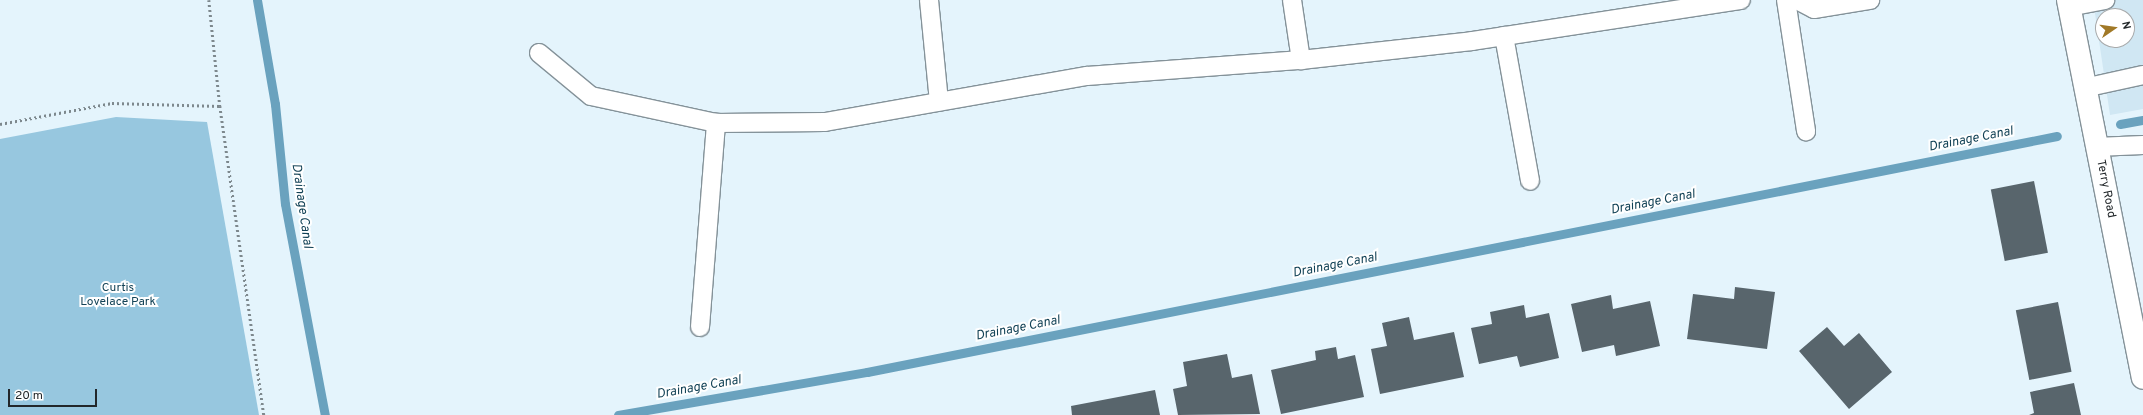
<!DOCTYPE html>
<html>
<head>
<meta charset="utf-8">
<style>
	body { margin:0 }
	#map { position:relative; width:2143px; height:415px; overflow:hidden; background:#e4f4fc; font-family:Overpass,sans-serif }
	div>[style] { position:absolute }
	.built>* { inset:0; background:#d0e7f3 }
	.green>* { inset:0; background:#97c7df }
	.stream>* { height:9px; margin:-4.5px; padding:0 4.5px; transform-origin:4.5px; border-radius:4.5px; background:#6aa2be }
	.building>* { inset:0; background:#58656c; transform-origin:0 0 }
	.path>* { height:2.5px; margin-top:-1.25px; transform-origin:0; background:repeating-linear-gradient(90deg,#7d888d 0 2px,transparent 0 5px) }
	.roads { filter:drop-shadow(1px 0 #849299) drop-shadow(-1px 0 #849299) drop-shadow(0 1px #849299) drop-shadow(0 -1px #849299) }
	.lane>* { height:18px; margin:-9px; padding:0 9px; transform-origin:9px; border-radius:9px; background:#fff }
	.secondary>* { height:22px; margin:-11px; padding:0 11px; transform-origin:11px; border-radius:11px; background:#fff }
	span { translate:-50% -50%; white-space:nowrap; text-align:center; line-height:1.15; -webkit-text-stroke:4px #fff; paint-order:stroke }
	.street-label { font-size:12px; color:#22272a }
	.park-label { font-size:12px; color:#134357 }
	.water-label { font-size:13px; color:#124256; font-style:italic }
	.north { position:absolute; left:2095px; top:8px; width:40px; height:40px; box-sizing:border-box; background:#fff; border:1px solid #a7a9aa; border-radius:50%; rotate:77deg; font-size:11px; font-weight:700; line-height:16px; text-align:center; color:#22272a }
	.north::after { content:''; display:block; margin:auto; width:14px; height:18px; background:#a17927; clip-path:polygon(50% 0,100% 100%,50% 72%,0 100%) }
	.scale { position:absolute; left:8px; top:389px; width:89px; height:18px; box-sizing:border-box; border:2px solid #22272a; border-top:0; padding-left:5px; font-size:12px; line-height:14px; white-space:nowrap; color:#22272a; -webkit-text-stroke:3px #fff; paint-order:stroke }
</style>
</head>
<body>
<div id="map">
	<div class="built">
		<div style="clip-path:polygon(evenodd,2093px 0,2143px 0,2143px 109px,2110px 115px,2093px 0,2103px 16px,2127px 16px,2127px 40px,2103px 40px,2103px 16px)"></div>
	</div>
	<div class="green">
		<div style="clip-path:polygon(116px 117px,207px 122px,259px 415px,0 415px,0 139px)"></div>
	</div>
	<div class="stream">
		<div style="left:257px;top:0;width:106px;rotate:80.2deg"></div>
		<div style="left:275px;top:104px;width:100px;rotate:84.3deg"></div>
		<div style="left:285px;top:204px;width:215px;rotate:79.3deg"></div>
		<div style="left:2120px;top:124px;width:23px;rotate:-10deg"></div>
		<div style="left:618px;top:415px;width:253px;rotate:-9.8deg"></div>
		<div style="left:867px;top:372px;width:1213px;rotate:-11.22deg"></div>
	</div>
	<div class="building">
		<div style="left:2034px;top:181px;width:73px;height:44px;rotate:79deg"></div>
		<div style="clip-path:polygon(1735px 287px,1775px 292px,1767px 349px,1687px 339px,1693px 294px,1734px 299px)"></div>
		<div style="clip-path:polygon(1611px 295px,1613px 309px,1650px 301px,1660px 346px,1616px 356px,1614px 345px,1582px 352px,1571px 304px)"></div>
		<div style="left:2058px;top:302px;width:71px;height:43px;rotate:79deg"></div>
		<div style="clip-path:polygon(1524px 305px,1526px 318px,1549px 313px,1559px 358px,1520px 367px,1517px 356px,1479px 364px,1471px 328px,1492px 324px,1490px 312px)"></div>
		<div style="clip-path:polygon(1409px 317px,1414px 340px,1454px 332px,1464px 377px,1380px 394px,1371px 349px,1387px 346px,1382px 323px)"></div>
		<div style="clip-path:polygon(1827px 327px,1844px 346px,1859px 333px,1892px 372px,1849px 409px,1799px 351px)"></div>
		<div style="clip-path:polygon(1336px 347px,1338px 359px,1355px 355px,1364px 397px,1281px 414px,1271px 370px,1316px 360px,1315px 351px)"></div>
		<div style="clip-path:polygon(1227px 354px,1232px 378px,1252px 374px,1260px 414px,1178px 415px,1173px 389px,1187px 386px,1183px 362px)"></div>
		<div style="clip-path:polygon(2074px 383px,2081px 415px,2029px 415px,2034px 413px,2030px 392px)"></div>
		<div style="clip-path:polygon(1155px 390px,1160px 415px,1072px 415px,1071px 406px)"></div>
	</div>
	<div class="path">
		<div style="left:209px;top:0;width:107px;rotate:84.1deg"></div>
		<div style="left:220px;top:106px;width:312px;rotate:81.9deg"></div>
		<div style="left:0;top:124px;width:114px;rotate:-10.6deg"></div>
		<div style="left:112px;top:103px;width:108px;rotate:1.6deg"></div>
	</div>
	<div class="roads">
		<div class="lane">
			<div style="left:929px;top:0;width:102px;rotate:84.4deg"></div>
			<div style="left:1292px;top:0;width:61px;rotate:81.5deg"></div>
			<div style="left:1786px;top:0;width:133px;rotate:81.3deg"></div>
			<div style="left:1797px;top:0;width:19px;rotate:28deg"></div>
			<div style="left:1814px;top:9px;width:57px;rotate:-9.1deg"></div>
			<div style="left:2069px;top:7px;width:37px;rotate:-11deg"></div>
			<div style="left:1504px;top:36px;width:147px;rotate:79.8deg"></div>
			<div style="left:539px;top:53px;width:67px;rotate:39.6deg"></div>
			<div style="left:591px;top:96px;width:128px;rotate:12.2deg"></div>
			<div style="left:716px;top:123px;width:109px;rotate:-0.5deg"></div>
			<div style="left:825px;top:122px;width:266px;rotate:-10deg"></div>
			<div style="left:1087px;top:76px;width:215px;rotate:-4.3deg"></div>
			<div style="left:1301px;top:60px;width:172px;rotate:-6.3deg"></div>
			<div style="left:1472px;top:41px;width:272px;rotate:-8.7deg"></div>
			<div style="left:2084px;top:88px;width:60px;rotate:-12.4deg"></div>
			<div style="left:2096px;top:147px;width:47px;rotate:-2.4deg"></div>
			<div style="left:700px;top:327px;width:205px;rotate:-85.5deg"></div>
		</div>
		<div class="secondary">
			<div style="left:2068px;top:0;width:385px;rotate:78.8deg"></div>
		</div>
	</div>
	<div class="street-label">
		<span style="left:2105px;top:189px;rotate:79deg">Terry Road</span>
	</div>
	<div class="park-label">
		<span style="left:118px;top:296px">Curtis<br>Lovelace Park</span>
	</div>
	<div class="water-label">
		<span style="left:1971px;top:140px;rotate:-11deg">Drainage Canal</span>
		<span style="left:1653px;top:203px;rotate:-11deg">Drainage Canal</span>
		<span style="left:301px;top:206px;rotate:82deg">Drainage Canal</span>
		<span style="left:1335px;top:266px;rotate:-11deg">Drainage Canal</span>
		<span style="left:1018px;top:329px;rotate:-11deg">Drainage Canal</span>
		<span style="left:699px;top:388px;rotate:-10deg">Drainage Canal</span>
	</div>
	<div class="north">N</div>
	<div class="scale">20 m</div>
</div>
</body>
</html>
